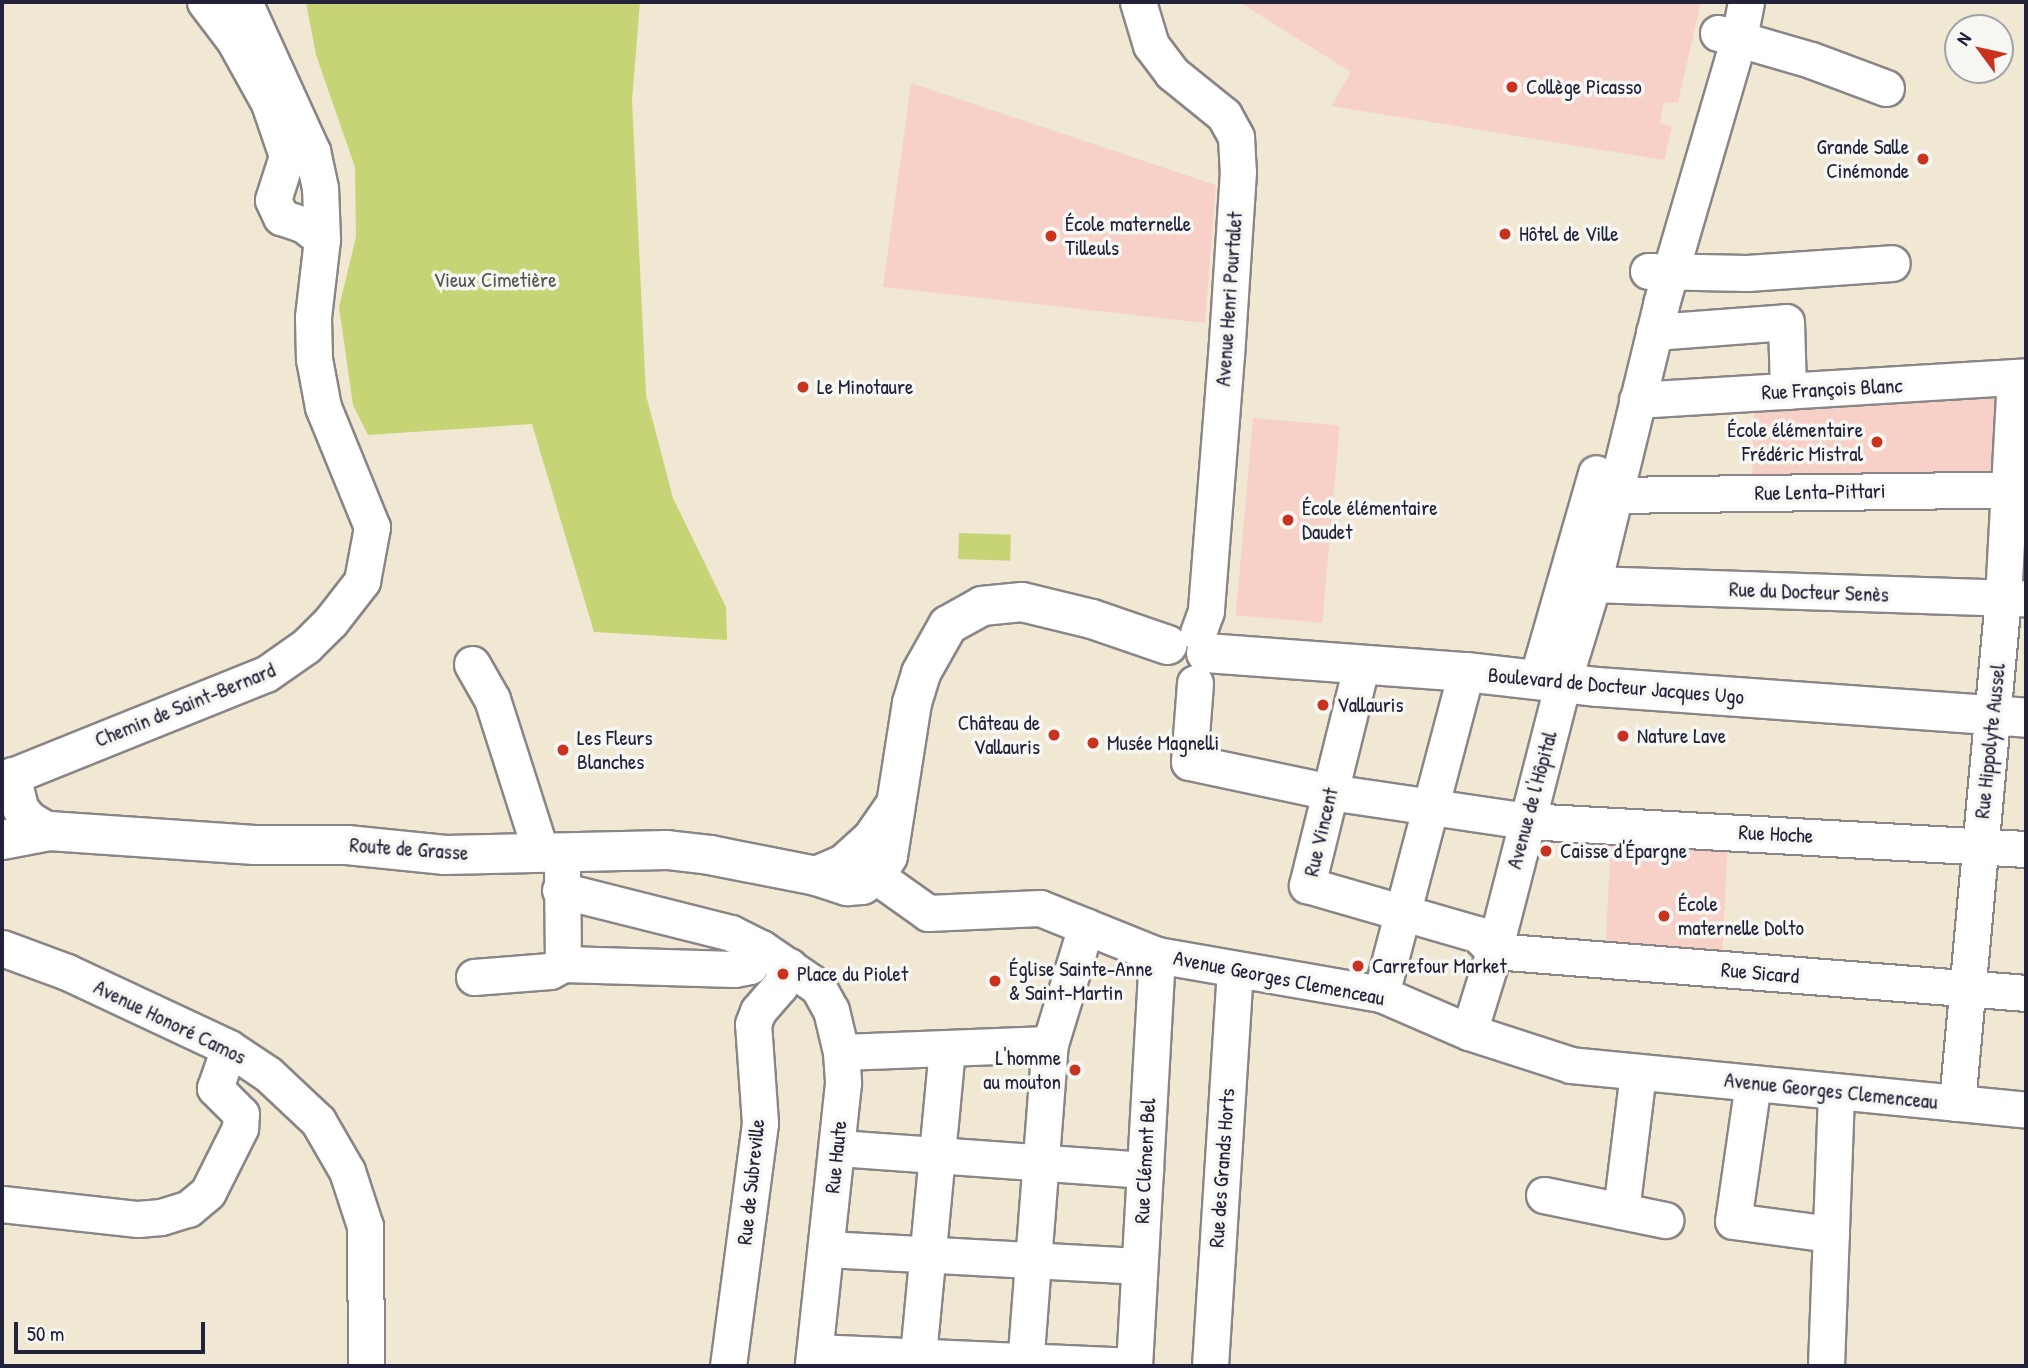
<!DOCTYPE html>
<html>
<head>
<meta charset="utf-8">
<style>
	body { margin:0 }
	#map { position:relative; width:2028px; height:1368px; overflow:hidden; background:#f1e8d3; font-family:"Patrick Hand",sans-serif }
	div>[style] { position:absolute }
	.built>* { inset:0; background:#f7d1c8; transform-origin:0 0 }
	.green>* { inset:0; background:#c6d476; transform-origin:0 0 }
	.roads { filter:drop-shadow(2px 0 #8a8587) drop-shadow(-2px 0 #8a8587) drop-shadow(0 2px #8a8587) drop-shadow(0 -2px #8a8587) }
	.minor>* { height:35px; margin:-17.5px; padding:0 17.5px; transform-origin:17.5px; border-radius:17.5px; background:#fff }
	.major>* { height:38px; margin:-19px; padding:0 19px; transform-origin:19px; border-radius:19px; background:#fff }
	.dots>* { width:19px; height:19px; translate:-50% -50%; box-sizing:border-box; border:4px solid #f6f6f2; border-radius:50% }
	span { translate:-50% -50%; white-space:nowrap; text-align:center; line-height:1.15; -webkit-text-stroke:7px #f6f6f2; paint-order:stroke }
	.poi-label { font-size:21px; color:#22223b }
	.left { translate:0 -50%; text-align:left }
	.right { translate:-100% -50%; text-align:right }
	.park-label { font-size:21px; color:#53574d }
	.street-label { font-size:21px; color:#22223b }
	.frame { position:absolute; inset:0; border:4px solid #22223b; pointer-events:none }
	.north { position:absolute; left:1944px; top:14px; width:70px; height:70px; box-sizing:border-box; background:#f6f6f2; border:2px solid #a1a1a9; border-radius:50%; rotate:303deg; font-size:19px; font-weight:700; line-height:28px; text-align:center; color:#22223b }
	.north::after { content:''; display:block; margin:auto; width:24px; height:32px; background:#c8321e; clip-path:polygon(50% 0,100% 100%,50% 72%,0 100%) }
	.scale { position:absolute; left:14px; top:1322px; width:191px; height:32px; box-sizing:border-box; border:4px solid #22223b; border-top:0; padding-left:9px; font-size:21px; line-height:24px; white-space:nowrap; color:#22223b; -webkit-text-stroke:5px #f6f6f2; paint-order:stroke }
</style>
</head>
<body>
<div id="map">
	<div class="built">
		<div style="clip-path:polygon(1239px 2px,1701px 2px,1678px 102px,1664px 103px,1660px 122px,1672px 128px,1664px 160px,1331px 106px,1351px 72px)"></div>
		<div style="clip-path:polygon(911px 83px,1216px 185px,1205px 323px,883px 287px)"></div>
		<div style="clip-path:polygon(2005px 390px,1997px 475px,1752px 480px,1754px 408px)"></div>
		<div style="left:1253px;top:418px;width:87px;height:198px;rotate:5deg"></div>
		<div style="left:1611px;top:840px;width:117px;height:108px;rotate:3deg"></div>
	</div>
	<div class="green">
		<div style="clip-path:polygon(306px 2px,640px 2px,632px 100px,646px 395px,673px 498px,726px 607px,727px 640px,594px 632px,532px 424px,368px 435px,353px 405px,339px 307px,356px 237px,355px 167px,316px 55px)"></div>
		<div style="left:959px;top:533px;width:52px;height:26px;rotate:2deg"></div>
	</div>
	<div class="roads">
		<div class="minor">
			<div style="left:205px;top:2px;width:48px;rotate:52.7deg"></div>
			<div style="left:234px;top:40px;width:72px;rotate:60.9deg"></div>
			<div style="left:269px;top:103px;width:56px;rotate:71.2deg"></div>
			<div style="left:287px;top:156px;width:46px;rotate:107.7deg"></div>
			<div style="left:273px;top:200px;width:19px;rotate:65deg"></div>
			<div style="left:281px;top:217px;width:24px;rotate:19deg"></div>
			<div style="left:304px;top:225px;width:23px;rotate:38deg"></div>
			<div style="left:1138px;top:2px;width:45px;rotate:73.2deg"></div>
			<div style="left:1151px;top:45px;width:35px;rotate:53deg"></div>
			<div style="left:1172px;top:73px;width:67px;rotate:38.9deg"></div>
			<div style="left:1224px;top:115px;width:25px;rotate:61deg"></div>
			<div style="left:1236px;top:137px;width:34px;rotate:87deg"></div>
			<div style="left:1238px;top:171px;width:184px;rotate:93.7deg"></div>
			<div style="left:1226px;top:355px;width:257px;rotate:94.5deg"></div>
			<div style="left:1206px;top:611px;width:23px;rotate:110deg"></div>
			<div style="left:1718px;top:33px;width:97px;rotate:16.2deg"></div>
			<div style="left:1811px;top:60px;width:80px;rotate:20.5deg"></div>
			<div style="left:1648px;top:271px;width:99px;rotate:1.2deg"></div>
			<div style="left:1747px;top:273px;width:145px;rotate:-3.9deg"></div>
			<div style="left:1654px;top:332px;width:132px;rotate:-4.3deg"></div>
			<div style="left:1786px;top:322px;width:69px;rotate:88.3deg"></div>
			<div style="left:1637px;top:400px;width:390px;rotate:-3.5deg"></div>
			<div style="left:1613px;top:495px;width:413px;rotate:-0.8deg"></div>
			<div style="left:1593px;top:584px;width:433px;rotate:1.9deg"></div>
			<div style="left:472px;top:664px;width:40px;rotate:60.3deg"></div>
			<div style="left:492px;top:699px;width:162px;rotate:72.3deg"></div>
			<div style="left:1361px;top:667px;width:225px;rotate:103.9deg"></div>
			<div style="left:1307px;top:885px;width:177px;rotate:16.1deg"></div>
			<div style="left:1477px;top:934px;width:24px;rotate:45deg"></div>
			<div style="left:1494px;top:951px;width:534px;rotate:4.51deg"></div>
			<div style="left:1537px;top:679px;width:214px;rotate:-74deg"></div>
			<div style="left:1195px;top:683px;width:79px;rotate:94.3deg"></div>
			<div style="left:1189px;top:762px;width:144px;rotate:12deg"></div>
			<div style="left:1330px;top:792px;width:198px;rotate:8.4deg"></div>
			<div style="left:1526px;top:821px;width:501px;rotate:3.21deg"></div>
			<div style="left:12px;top:775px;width:34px;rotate:76deg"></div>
			<div style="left:20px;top:808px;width:14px;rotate:51deg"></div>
			<div style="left:29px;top:819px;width:23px;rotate:31deg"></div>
			<div style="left:2px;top:780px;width:284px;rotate:-21.9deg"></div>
			<div style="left:266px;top:674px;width:49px;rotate:-35deg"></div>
			<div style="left:306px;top:646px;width:35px;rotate:-45deg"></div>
			<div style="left:331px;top:621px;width:51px;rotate:-52.2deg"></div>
			<div style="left:362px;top:581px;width:55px;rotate:-79.5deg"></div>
			<div style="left:372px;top:527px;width:130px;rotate:-112.2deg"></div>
			<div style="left:323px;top:407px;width:49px;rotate:-100.6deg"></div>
			<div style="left:314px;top:359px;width:42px;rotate:-91.4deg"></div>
			<div style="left:313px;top:317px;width:79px;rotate:-83.4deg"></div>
			<div style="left:322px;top:239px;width:51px;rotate:-92.2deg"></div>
			<div style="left:320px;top:188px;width:38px;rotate:-102deg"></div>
			<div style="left:312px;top:151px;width:164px;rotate:-114.5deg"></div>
			<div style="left:562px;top:867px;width:97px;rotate:89.4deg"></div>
			<div style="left:563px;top:964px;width:171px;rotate:1.7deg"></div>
			<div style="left:734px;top:969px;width:16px;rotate:-11deg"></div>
			<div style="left:750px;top:966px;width:21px;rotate:-59deg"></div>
			<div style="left:876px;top:876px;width:64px;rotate:35.4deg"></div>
			<div style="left:928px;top:913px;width:112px;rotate:-2.6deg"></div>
			<div style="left:1040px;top:908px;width:126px;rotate:21.9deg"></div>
			<div style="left:1157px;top:955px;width:227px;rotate:9.9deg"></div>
			<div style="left:1381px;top:994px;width:96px;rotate:23.4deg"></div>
			<div style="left:1469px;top:1032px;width:107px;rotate:17.9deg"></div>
			<div style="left:1571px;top:1065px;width:457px;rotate:5.6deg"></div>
			<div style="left:560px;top:890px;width:176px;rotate:14.1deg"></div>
			<div style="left:731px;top:933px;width:34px;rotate:27deg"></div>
			<div style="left:761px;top:948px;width:69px;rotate:34.4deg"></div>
			<div style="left:818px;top:987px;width:26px;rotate:61deg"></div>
			<div style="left:831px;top:1010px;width:43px;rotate:76.6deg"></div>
			<div style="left:841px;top:1052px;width:31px;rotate:86deg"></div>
			<div style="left:843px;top:1083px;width:285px;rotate:96.1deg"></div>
			<div style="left:2px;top:948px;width:69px;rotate:20.3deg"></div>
			<div style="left:67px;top:972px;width:179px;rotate:25.1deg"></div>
			<div style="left:229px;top:1048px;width:47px;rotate:33.7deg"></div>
			<div style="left:268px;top:1074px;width:69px;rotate:43.2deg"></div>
			<div style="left:318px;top:1121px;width:58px;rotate:59.9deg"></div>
			<div style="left:347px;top:1171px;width:58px;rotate:71.9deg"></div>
			<div style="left:365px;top:1226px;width:140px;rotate:89.6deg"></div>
			<div style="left:474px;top:977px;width:76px;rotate:-4.5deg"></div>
			<div style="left:550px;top:971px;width:15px;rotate:-28deg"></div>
			<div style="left:1381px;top:994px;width:333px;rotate:-75.2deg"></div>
			<div style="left:1469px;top:1032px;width:85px;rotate:-72.8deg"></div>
			<div style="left:1494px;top:951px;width:278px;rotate:-75.6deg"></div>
			<div style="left:1563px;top:682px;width:102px;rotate:-73deg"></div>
			<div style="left:1593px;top:584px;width:288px;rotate:-76.3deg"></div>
			<div style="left:1661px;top:304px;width:277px;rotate:-73.7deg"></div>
			<div style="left:1739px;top:38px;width:37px;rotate:-79deg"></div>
			<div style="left:841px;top:1052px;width:209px;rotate:-2.2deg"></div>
			<div style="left:1050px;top:1044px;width:123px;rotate:-73deg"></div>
			<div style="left:1753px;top:1083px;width:139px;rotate:98.2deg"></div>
			<div style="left:1733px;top:1221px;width:99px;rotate:7.6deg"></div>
			<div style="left:1957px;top:1103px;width:507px;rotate:-84.8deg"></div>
			<div style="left:2003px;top:598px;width:221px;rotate:-86.9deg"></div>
			<div style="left:838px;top:1148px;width:308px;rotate:4.1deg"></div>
			<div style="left:1544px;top:1195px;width:124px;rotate:11.7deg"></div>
			<div style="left:2px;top:1204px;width:137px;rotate:6.3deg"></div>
			<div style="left:138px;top:1219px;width:23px;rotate:-5deg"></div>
			<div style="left:161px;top:1217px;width:28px;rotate:-17deg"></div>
			<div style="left:188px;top:1209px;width:26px;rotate:-40deg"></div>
			<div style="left:208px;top:1192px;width:72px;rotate:-63.4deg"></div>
			<div style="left:240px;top:1128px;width:14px;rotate:-86deg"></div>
			<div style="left:241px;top:1114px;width:37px;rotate:-135deg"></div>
			<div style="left:215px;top:1088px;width:42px;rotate:-70.7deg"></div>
			<div style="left:1621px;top:1211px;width:140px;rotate:-83deg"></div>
			<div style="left:826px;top:1249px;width:313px;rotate:3.1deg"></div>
			<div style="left:815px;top:1352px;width:319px;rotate:2.5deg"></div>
			<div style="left:728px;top:1366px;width:245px;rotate:-82.5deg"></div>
			<div style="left:760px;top:1123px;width:99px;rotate:-94deg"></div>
			<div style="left:753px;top:1024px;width:14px;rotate:-69deg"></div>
			<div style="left:758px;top:1011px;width:33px;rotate:-49deg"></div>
			<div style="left:780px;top:986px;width:22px;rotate:-66deg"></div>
			<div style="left:917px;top:1366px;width:318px;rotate:-84.6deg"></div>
			<div style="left:1025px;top:1366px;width:323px;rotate:-85.6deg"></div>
			<div style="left:1134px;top:1366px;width:412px;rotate:-86.8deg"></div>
			<div style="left:1210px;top:1366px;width:397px;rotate:-86.4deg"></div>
			<div style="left:1826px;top:1366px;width:274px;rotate:-87.9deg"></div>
		</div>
		<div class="major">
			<div style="left:1206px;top:653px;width:261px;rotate:4.2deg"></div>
			<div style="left:1466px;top:672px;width:133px;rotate:6.5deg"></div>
			<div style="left:1598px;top:687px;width:429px;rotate:4.1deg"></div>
			<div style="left:2px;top:840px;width:48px;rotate:-10.8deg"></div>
			<div style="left:49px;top:831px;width:206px;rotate:3.9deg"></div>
			<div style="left:255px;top:845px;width:92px"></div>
			<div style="left:347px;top:845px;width:99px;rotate:5.8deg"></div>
			<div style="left:445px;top:855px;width:222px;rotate:-1.3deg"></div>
			<div style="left:667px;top:850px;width:43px;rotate:6.6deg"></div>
			<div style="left:710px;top:855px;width:108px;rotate:11.2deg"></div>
			<div style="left:816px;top:876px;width:33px;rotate:18deg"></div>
			<div style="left:847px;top:886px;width:15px;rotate:-4deg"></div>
			<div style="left:862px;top:885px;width:17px;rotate:-33deg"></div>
			<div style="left:876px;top:876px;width:23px;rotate:-59deg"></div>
			<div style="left:888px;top:856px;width:155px;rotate:-81.1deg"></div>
			<div style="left:912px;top:703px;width:31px;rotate:-73deg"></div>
			<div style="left:921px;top:673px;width:55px;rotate:-60.6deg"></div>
			<div style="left:948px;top:625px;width:39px;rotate:-29deg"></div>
			<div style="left:982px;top:606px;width:40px;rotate:-5.7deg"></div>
			<div style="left:1022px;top:602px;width:72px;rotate:13.7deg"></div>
			<div style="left:1092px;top:619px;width:80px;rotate:18.9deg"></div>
			<div style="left:816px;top:876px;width:30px;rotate:-23deg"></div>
			<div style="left:844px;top:864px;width:36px;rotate:-42deg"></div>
			<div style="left:871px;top:840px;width:40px;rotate:-55.1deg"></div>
		</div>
	</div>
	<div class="dots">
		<div style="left:1512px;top:87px;background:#c8321e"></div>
		<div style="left:1923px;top:159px;background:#c8321e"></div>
		<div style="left:1505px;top:234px;background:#c8321e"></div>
		<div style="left:1051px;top:236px;background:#c8321e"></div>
		<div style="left:803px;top:387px;background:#c8321e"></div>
		<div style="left:1877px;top:442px;background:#c8321e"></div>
		<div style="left:1288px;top:520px;background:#c8321e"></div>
		<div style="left:1323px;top:705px;background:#c8321e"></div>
		<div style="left:1054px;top:735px;background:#c8321e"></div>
		<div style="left:1623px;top:736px;background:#c8321e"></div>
		<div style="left:1093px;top:743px;background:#c8321e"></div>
		<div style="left:563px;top:750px;background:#c8321e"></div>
		<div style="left:1546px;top:851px;background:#c8321e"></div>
		<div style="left:1664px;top:916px;background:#c8321e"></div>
		<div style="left:1358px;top:966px;background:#c8321e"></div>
		<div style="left:783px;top:974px;background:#c8321e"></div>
		<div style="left:995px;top:981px;background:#c8321e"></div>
		<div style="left:1075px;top:1070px;background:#c8321e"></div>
	</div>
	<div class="poi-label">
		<span class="left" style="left:1526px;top:87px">Collège Picasso</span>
		<span class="right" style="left:1909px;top:159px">Grande Salle<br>Cinémonde</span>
		<span class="left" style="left:1065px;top:236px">École maternelle<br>Tilleuls</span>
		<span class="left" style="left:1519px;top:234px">Hôtel de Ville</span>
		<span class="left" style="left:817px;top:387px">Le Minotaure</span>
		<span class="right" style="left:1863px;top:442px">École élémentaire<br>Frédéric Mistral</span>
		<span class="left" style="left:1302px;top:520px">École élémentaire<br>Daudet</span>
		<span class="left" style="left:1337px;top:705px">Vallauris</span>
		<span class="right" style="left:1040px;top:735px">Château de<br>Vallauris</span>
		<span class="left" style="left:1637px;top:736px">Nature Lave</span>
		<span class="left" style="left:577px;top:750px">Les Fleurs<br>Blanches</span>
		<span class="left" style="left:1107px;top:743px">Musée Magnelli</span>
		<span class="left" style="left:1560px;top:851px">Caisse d'Épargne</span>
		<span class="left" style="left:1678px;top:916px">École<br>maternelle Dolto</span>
		<span class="left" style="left:1372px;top:966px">Carrefour Market</span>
		<span class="left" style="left:1009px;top:981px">Église Sainte-Anne<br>&amp; Saint-Martin</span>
		<span class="left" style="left:797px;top:974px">Place du Piolet</span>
		<span class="right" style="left:1061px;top:1070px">L'homme<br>au mouton</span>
	</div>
	<div class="park-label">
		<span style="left:495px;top:280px">Vieux Cimetière</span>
	</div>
	<div class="street-label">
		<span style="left:1229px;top:299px;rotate:-86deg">Avenue Henri Pourtalet</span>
		<span style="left:1832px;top:389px;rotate:-3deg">Rue François Blanc</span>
		<span style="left:1820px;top:492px;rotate:-1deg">Rue Lenta-Pittari</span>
		<span style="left:1809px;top:592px;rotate:2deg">Rue du Docteur Senès</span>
		<span style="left:1616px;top:686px;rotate:5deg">Boulevard de Docteur Jacques Ugo</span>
		<span style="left:185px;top:705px;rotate:-22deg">Chemin de Saint-Bernard</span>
		<span style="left:1990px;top:741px;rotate:-84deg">Rue Hippolyte Aussel</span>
		<span style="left:1532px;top:800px;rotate:-75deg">Avenue de l'Hôpital</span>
		<span style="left:1321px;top:832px;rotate:-77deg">Rue Vincent</span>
		<span style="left:1776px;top:834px;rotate:3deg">Rue Hoche</span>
		<span style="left:409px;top:849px;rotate:4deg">Route de Grasse</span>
		<span style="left:1760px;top:973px;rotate:5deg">Rue Sicard</span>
		<span style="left:1279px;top:978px;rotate:11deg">Avenue Georges Clemenceau</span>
		<span style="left:170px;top:1022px;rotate:26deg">Avenue Honoré Camos</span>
		<span style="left:1831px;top:1091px;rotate:6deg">Avenue Georges Clemenceau</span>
		<span style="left:836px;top:1157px;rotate:-84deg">Rue Haute</span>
		<span style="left:1145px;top:1161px;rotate:-87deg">Rue Clément Bel</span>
		<span style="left:1222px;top:1168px;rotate:-86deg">Rue des Grands Horts</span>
		<span style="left:751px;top:1182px;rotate:-84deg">Rue de Subreville</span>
	</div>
	<div class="frame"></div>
	<div class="north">N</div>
	<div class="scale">50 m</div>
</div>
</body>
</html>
